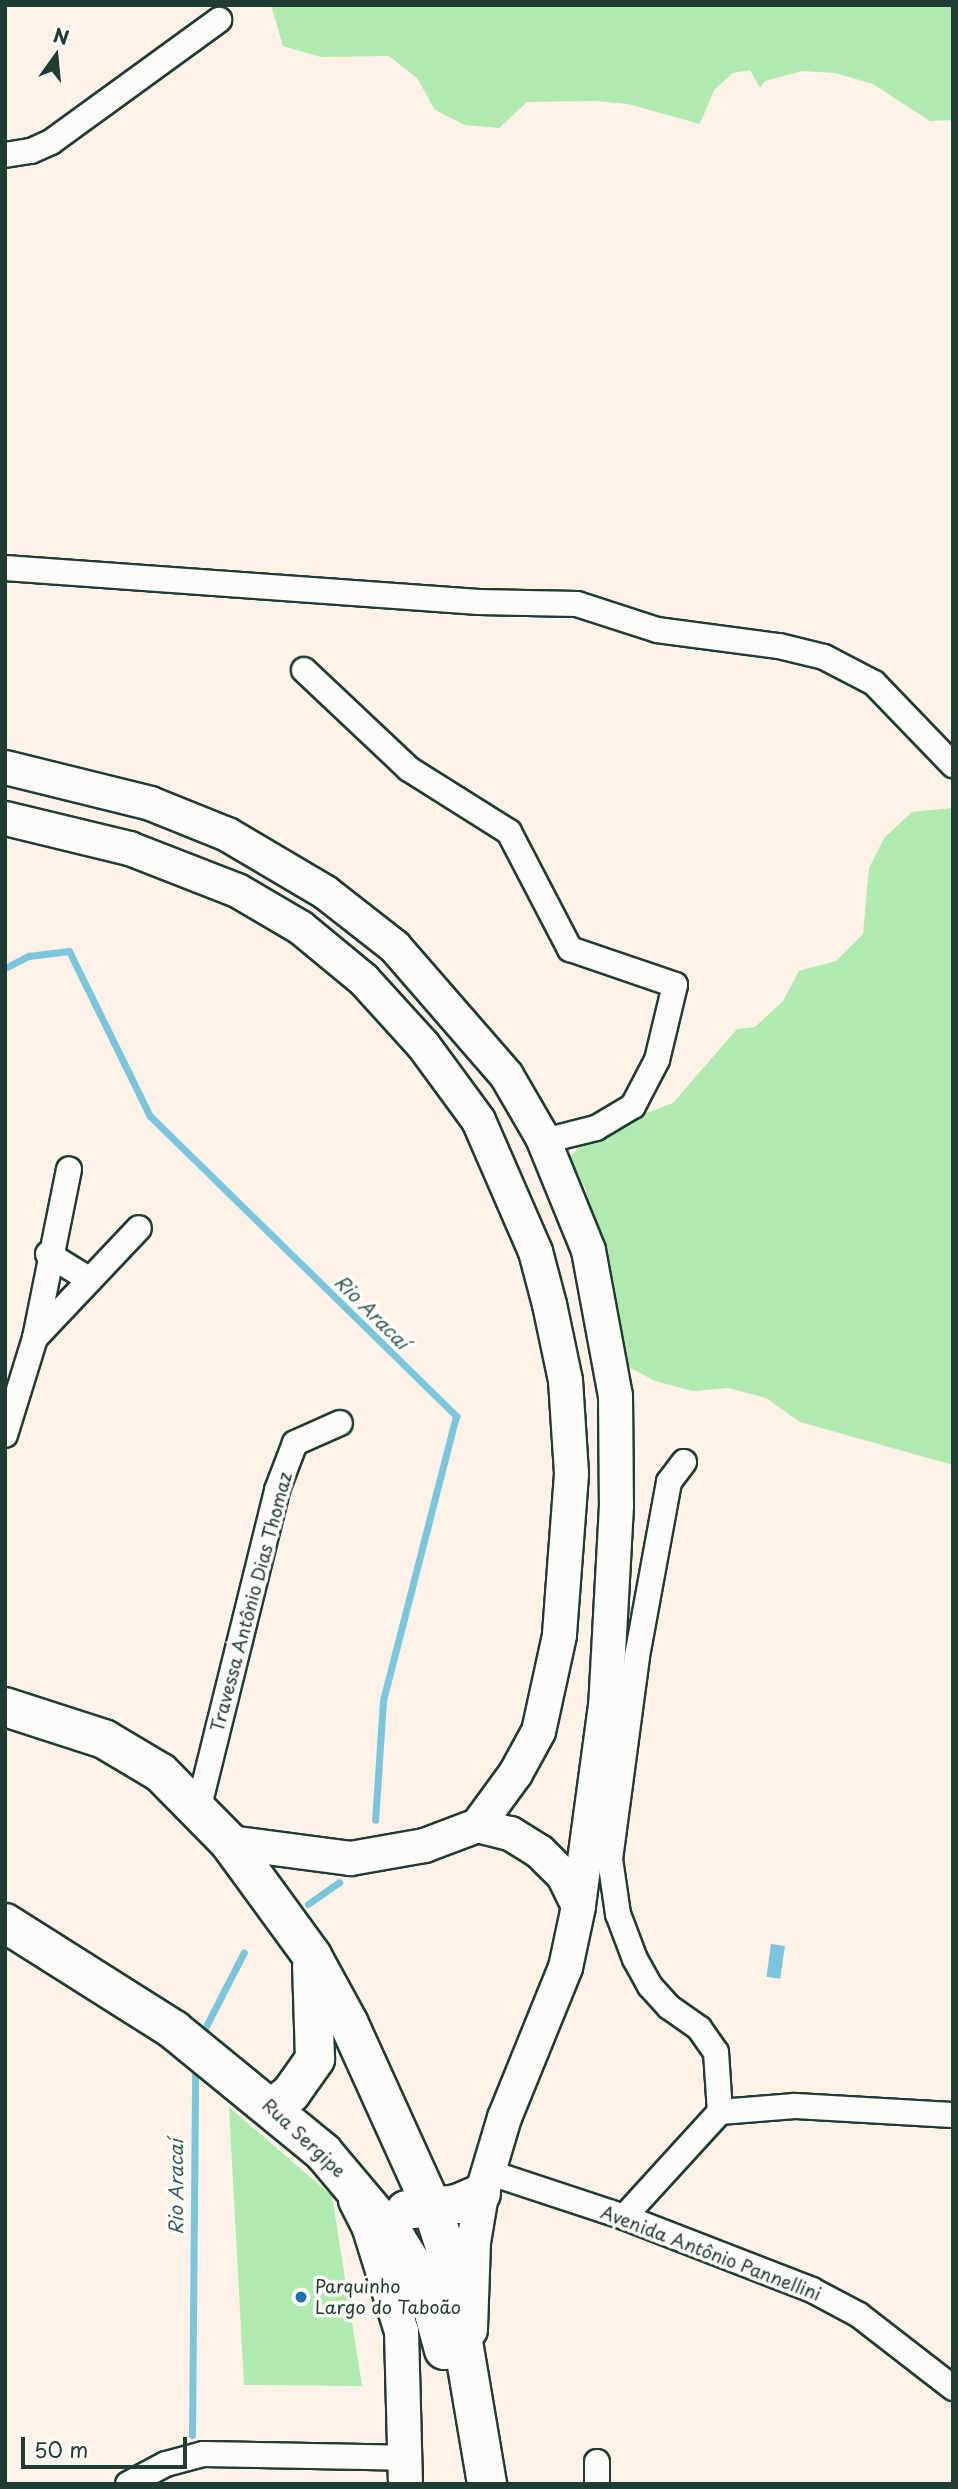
<!DOCTYPE html>
<html>
<head>
<meta charset="utf-8">
<style>
	body { margin:0 }
	#map { position:relative; width:958px; height:2489px; overflow:hidden; background:#fdf2e8; font-family:"Playpen Sans",sans-serif }
	div>[style] { position:absolute }
	.green>* { inset:0; background:#b0eaae }
	.water>* { inset:0; background:#7cc6dd; transform-origin:0 0 }
	.stream>* { height:7px; margin:-3.5px; padding:0 3.5px; transform-origin:3.5px; border-radius:3.5px; background:#7cc6dd }
	.roads { filter:drop-shadow(2px 0 #1f3d34) drop-shadow(-2px 0 #1f3d34) drop-shadow(0 2px #1f3d34) drop-shadow(0 -2px #1f3d34) }
	.street>* { height:24px; margin:-12px; padding:0 12px; transform-origin:12px; border-radius:12px; background:#fdfcf7 }
	.secondary>* { height:33px; margin:-16.5px; padding:0 16.5px; transform-origin:16.5px; border-radius:16.5px; background:#fdfcf7 }
	.primary>* { height:38px; margin:-19px; padding:0 19px; transform-origin:19px; border-radius:19px; background:#fdfcf7 }
	.dots>* { width:19px; height:19px; translate:-50% -50%; box-sizing:border-box; border:4px solid #fdfcf7; border-radius:50% }
	span { translate:-50% -50%; white-space:nowrap; text-align:center; line-height:1.15; -webkit-text-stroke:7px #fdfcf7; paint-order:stroke }
	.street-label { font-size:18px; color:#1f3d34 }
	.poi-label { font-size:18px; color:#1f3d34 }
	.left { translate:0 -50%; text-align:left }
	.water-label { font-size:19px; color:#365f5e; font-style:italic }
	.frame { position:absolute; inset:0; border:7px solid #1f3d34; pointer-events:none }
	.north { position:absolute; left:21px; top:21px; width:70px; height:70px; -webkit-text-stroke:5px #fdfcf7; paint-order:stroke; rotate:15deg; font-size:19px; font-weight:700; line-height:28px; text-align:center; color:#1f3d34 }
	.north::after { content:''; display:block; margin:auto; width:24px; height:32px; background:#1f3d34; clip-path:polygon(50% 0,100% 100%,50% 72%,0 100%) }
	.scale { position:absolute; left:21px; top:2437px; width:166px; height:32px; box-sizing:border-box; border:4px solid #1f3d34; border-top:0; padding-left:9px; font-size:21px; line-height:24px; white-space:nowrap; color:#1f3d34; -webkit-text-stroke:5px #fdfcf7; paint-order:stroke }
</style>
</head>
<body>
<div id="map">
	<div class="green">
		<div style="clip-path:polygon(271px 5px,953px 5px,953px 120px,930px 121px,873px 84px,835px 73px,802px 71px,765px 81px,760px 88px,750px 70px,733px 73px,714px 90px,700px 124px,628px 104px,595px 101px,527px 102px,499px 128px,465px 125px,435px 110px,417px 78px,389px 56px,321px 57px,283px 46px)"></div>
		<div style="clip-path:polygon(953px 808px,953px 1465px,800px 1422px,766px 1398px,728px 1388px,693px 1391px,655px 1381px,625px 1365px,586px 1190px,568px 1158px,596px 1132px,673px 1103px,737px 1029px,755px 1027px,783px 1001px,799px 971px,836px 961px,863px 934px,869px 868px,884px 838px,912px 812px)"></div>
		<div style="clip-path:polygon(229px 2107px,332px 2196px,362px 2386px,244px 2385px)"></div>
	</div>
	<div class="water">
		<div style="left:771px;top:1944px;width:14px;height:33px;rotate:8deg"></div>
	</div>
	<div class="stream">
		<div style="left:5px;top:968px;width:27px;rotate:-27deg"></div>
		<div style="left:29px;top:956px;width:40px;rotate:-7.1deg"></div>
		<div style="left:69px;top:951px;width:184px;rotate:63.9deg"></div>
		<div style="left:150px;top:1116px;width:429px;rotate:44.4deg"></div>
		<div style="left:456px;top:1416px;width:294px;rotate:104.4deg"></div>
		<div style="left:383px;top:1701px;width:119px;rotate:93.8deg"></div>
		<div style="left:308px;top:1904px;width:38px;rotate:-35deg"></div>
		<div style="left:201px;top:2036px;width:94px;rotate:-62.9deg"></div>
		<div style="left:192px;top:2435px;width:370px;rotate:-89.5deg"></div>
	</div>
	<div class="roads">
		<div class="street">
			<div style="left:5px;top:155px;width:26px;rotate:-9deg"></div>
			<div style="left:31px;top:151px;width:22px;rotate:-24deg"></div>
			<div style="left:51px;top:142px;width:208px;rotate:-36deg"></div>
			<div style="left:5px;top:568px;width:475px;rotate:4.1deg"></div>
			<div style="left:479px;top:602px;width:98px;rotate:1.2deg"></div>
			<div style="left:577px;top:604px;width:84px;rotate:18deg"></div>
			<div style="left:657px;top:630px;width:123px;rotate:7.5deg"></div>
			<div style="left:779px;top:646px;width:46px;rotate:13.7deg"></div>
			<div style="left:824px;top:657px;width:56px;rotate:27.5deg"></div>
			<div style="left:874px;top:683px;width:114px;rotate:46.1deg"></div>
			<div style="left:304px;top:670px;width:144px;rotate:43.3deg"></div>
			<div style="left:409px;top:769px;width:118px;rotate:32.2deg"></div>
			<div style="left:509px;top:832px;width:132px;rotate:62.5deg"></div>
			<div style="left:570px;top:949px;width:111px;rotate:18.9deg"></div>
			<div style="left:675px;top:985px;width:77px;rotate:103.5deg"></div>
			<div style="left:657px;top:1060px;width:52px;rotate:117.6deg"></div>
			<div style="left:633px;top:1106px;width:43px;rotate:149.3deg"></div>
			<div style="left:596px;top:1128px;width:54px;rotate:166deg"></div>
			<div style="left:48px;top:1254px;width:49px;rotate:31.8deg"></div>
			<div style="left:35px;top:1338px;width:151px;rotate:-46.6deg"></div>
			<div style="left:5px;top:1435px;width:102px;rotate:-72.8deg"></div>
			<div style="left:35px;top:1338px;width:172px;rotate:-78.6deg"></div>
			<div style="left:684px;top:1462px;width:25px;rotate:127deg"></div>
			<div style="left:669px;top:1482px;width:178px;rotate:100.4deg"></div>
			<div style="left:637px;top:1657px;width:204px;rotate:97.6deg"></div>
			<div style="left:610px;top:1859px;width:56px;rotate:81.7deg"></div>
			<div style="left:618px;top:1914px;width:48px;rotate:69.3deg"></div>
			<div style="left:635px;top:1959px;width:31px;rotate:61deg"></div>
			<div style="left:650px;top:1986px;width:28px;rotate:48deg"></div>
			<div style="left:669px;top:2007px;width:37px;rotate:35deg"></div>
			<div style="left:699px;top:2028px;width:29px;rotate:55deg"></div>
			<div style="left:716px;top:2052px;width:60px;rotate:86.2deg"></div>
			<div style="left:198px;top:1810px;width:330px;rotate:-76.1deg"></div>
			<div style="left:277px;top:1490px;width:50px;rotate:-69deg"></div>
			<div style="left:295px;top:1443px;width:49px;rotate:-24deg"></div>
			<div style="left:488px;top:2172px;width:143px;rotate:18.3deg"></div>
			<div style="left:624px;top:2217px;width:202px;rotate:21.2deg"></div>
			<div style="left:812px;top:2290px;width:53px;rotate:28deg"></div>
			<div style="left:859px;top:2315px;width:119px;rotate:37.8deg"></div>
			<div style="left:624px;top:2217px;width:142px;rotate:-47.6deg"></div>
			<div style="left:720px;top:2112px;width:75px;rotate:-4.6deg"></div>
			<div style="left:795px;top:2106px;width:158px;rotate:3.3deg"></div>
			<div style="left:597px;top:2462px;width:22px;rotate:90deg"></div>
			<div style="left:128px;top:2484px;width:43px;rotate:-27.8deg"></div>
			<div style="left:166px;top:2464px;width:39px;rotate:-15deg"></div>
			<div style="left:204px;top:2454px;width:201px;rotate:1.1deg"></div>
		</div>
		<div class="secondary">
			<div style="left:5px;top:767px;width:149px;rotate:13.9deg"></div>
			<div style="left:150px;top:803px;width:83px;rotate:21.9deg"></div>
			<div style="left:227px;top:834px;width:114px;rotate:30.6deg"></div>
			<div style="left:325px;top:892px;width:88px;rotate:38deg"></div>
			<div style="left:394px;top:946px;width:171px;rotate:49deg"></div>
			<div style="left:506px;top:1075px;width:72px;rotate:59.9deg"></div>
			<div style="left:542px;top:1137px;width:122px;rotate:67.8deg"></div>
			<div style="left:588px;top:1250px;width:147px;rotate:79.5deg"></div>
			<div style="left:615px;top:1395px;width:110px;rotate:89.5deg"></div>
			<div style="left:616px;top:1505px;width:200px;rotate:93.1deg"></div>
			<div style="left:605px;top:1705px;width:203px;rotate:97.7deg"></div>
			<div style="left:578px;top:1906px;width:62px;rotate:102deg"></div>
			<div style="left:565px;top:1967px;width:162px;rotate:112.1deg"></div>
			<div style="left:504px;top:2117px;width:80px;rotate:106.6deg"></div>
			<div style="left:481px;top:2194px;width:49px;rotate:99.5deg"></div>
			<div style="left:473px;top:2242px;width:88px;rotate:92deg"></div>
			<div style="left:5px;top:818px;width:128px;rotate:13.6deg"></div>
			<div style="left:129px;top:848px;width:116px;rotate:21.3deg"></div>
			<div style="left:237px;top:890px;width:73px;rotate:30.4deg"></div>
			<div style="left:300px;top:927px;width:82px;rotate:39.5deg"></div>
			<div style="left:363px;top:979px;width:89px;rotate:47.7deg"></div>
			<div style="left:423px;top:1045px;width:93px;rotate:53.7deg"></div>
			<div style="left:478px;top:1120px;width:143px;rotate:66.5deg"></div>
			<div style="left:535px;top:1251px;width:55px;rotate:75.2deg"></div>
			<div style="left:549px;top:1304px;width:78px;rotate:78.1deg"></div>
			<div style="left:565px;top:1380px;width:94px;rotate:86.3deg"></div>
			<div style="left:571px;top:1474px;width:161px;rotate:94.3deg"></div>
			<div style="left:559px;top:1635px;width:98px;rotate:102.3deg"></div>
			<div style="left:538px;top:1731px;width:48px;rotate:118.7deg"></div>
			<div style="left:515px;top:1773px;width:64px;rotate:126.2deg"></div>
			<div style="left:477px;top:1825px;width:57px;rotate:159.3deg"></div>
			<div style="left:424px;top:1845px;width:75px;rotate:170deg"></div>
			<div style="left:350px;top:1858px;width:122px;rotate:-172.5deg"></div>
			<div style="left:477px;top:1825px;width:34px;rotate:14deg"></div>
			<div style="left:510px;top:1833px;width:34px;rotate:32deg"></div>
			<div style="left:539px;top:1851px;width:34px;rotate:45deg"></div>
			<div style="left:563px;top:1875px;width:34px;rotate:64deg"></div>
			<div style="left:355px;top:2200px;width:28px;rotate:63deg"></div>
			<div style="left:368px;top:2225px;width:111px;rotate:72.7deg"></div>
			<div style="left:401px;top:2331px;width:153px;rotate:88.5deg"></div>
		</div>
		<div class="primary">
			<div style="left:5px;top:1707px;width:104px;rotate:17.9deg"></div>
			<div style="left:104px;top:1739px;width:66px;rotate:30.8deg"></div>
			<div style="left:161px;top:1773px;width:97px;rotate:45.4deg"></div>
			<div style="left:229px;top:1842px;width:141px;rotate:53.9deg"></div>
			<div style="left:312px;top:1956px;width:77px;rotate:61.4deg"></div>
			<div style="left:349px;top:2024px;width:201px;rotate:65.6deg"></div>
			<div style="left:432px;top:2207px;width:55px;rotate:71.9deg"></div>
			<div style="left:449px;top:2259px;width:228px;rotate:80.4deg"></div>
			<div style="left:5px;top:1923px;width:200px;rotate:32.3deg"></div>
			<div style="left:174px;top:2030px;width:193px;rotate:39.3deg"></div>
			<div style="left:323px;top:2152px;width:115px;rotate:49.9deg"></div>
			<div style="left:397px;top:2240px;width:36px;rotate:58deg"></div>
			<div style="left:416px;top:2271px;width:31px;rotate:63deg"></div>
			<div style="left:430px;top:2299px;width:53px;rotate:74.6deg"></div>
			<div style="left:272px;top:2108px;width:24px;rotate:-38deg"></div>
			<div style="left:291px;top:2093px;width:42px;rotate:-54.8deg"></div>
			<div style="left:315px;top:2059px;width:93px;rotate:-91.8deg"></div>
			<div style="left:406px;top:2210px;width:51px;rotate:-6.7deg"></div>
			<div style="left:457px;top:2204px;width:26px;rotate:-23deg"></div>
		</div>
	</div>
	<div class="dots">
		<div style="left:301px;top:2297px;background:#1f6fb2"></div>
	</div>
	<div class="street-label">
		<span style="left:251px;top:1602px;rotate:-75deg">Travessa Antônio Dias Thomaz</span>
		<span style="left:304px;top:2138px;rotate:43deg">Rua Sergipe</span>
		<span style="left:711px;top:2253px;rotate:21deg">Avenida Antônio Pannellini</span>
	</div>
	<div class="poi-label">
		<span class="left" style="left:315px;top:2297px">Parquinho<br>Largo do Taboão</span>
	</div>
	<div class="water-label">
		<span style="left:372px;top:1312px;rotate:45deg">Rio Aracaí</span>
		<span style="left:176px;top:2187px;rotate:-90deg">Rio Aracaí</span>
	</div>
	<div class="frame"></div>
	<div class="north">N</div>
	<div class="scale">50 m</div>
</div>
</body>
</html>
